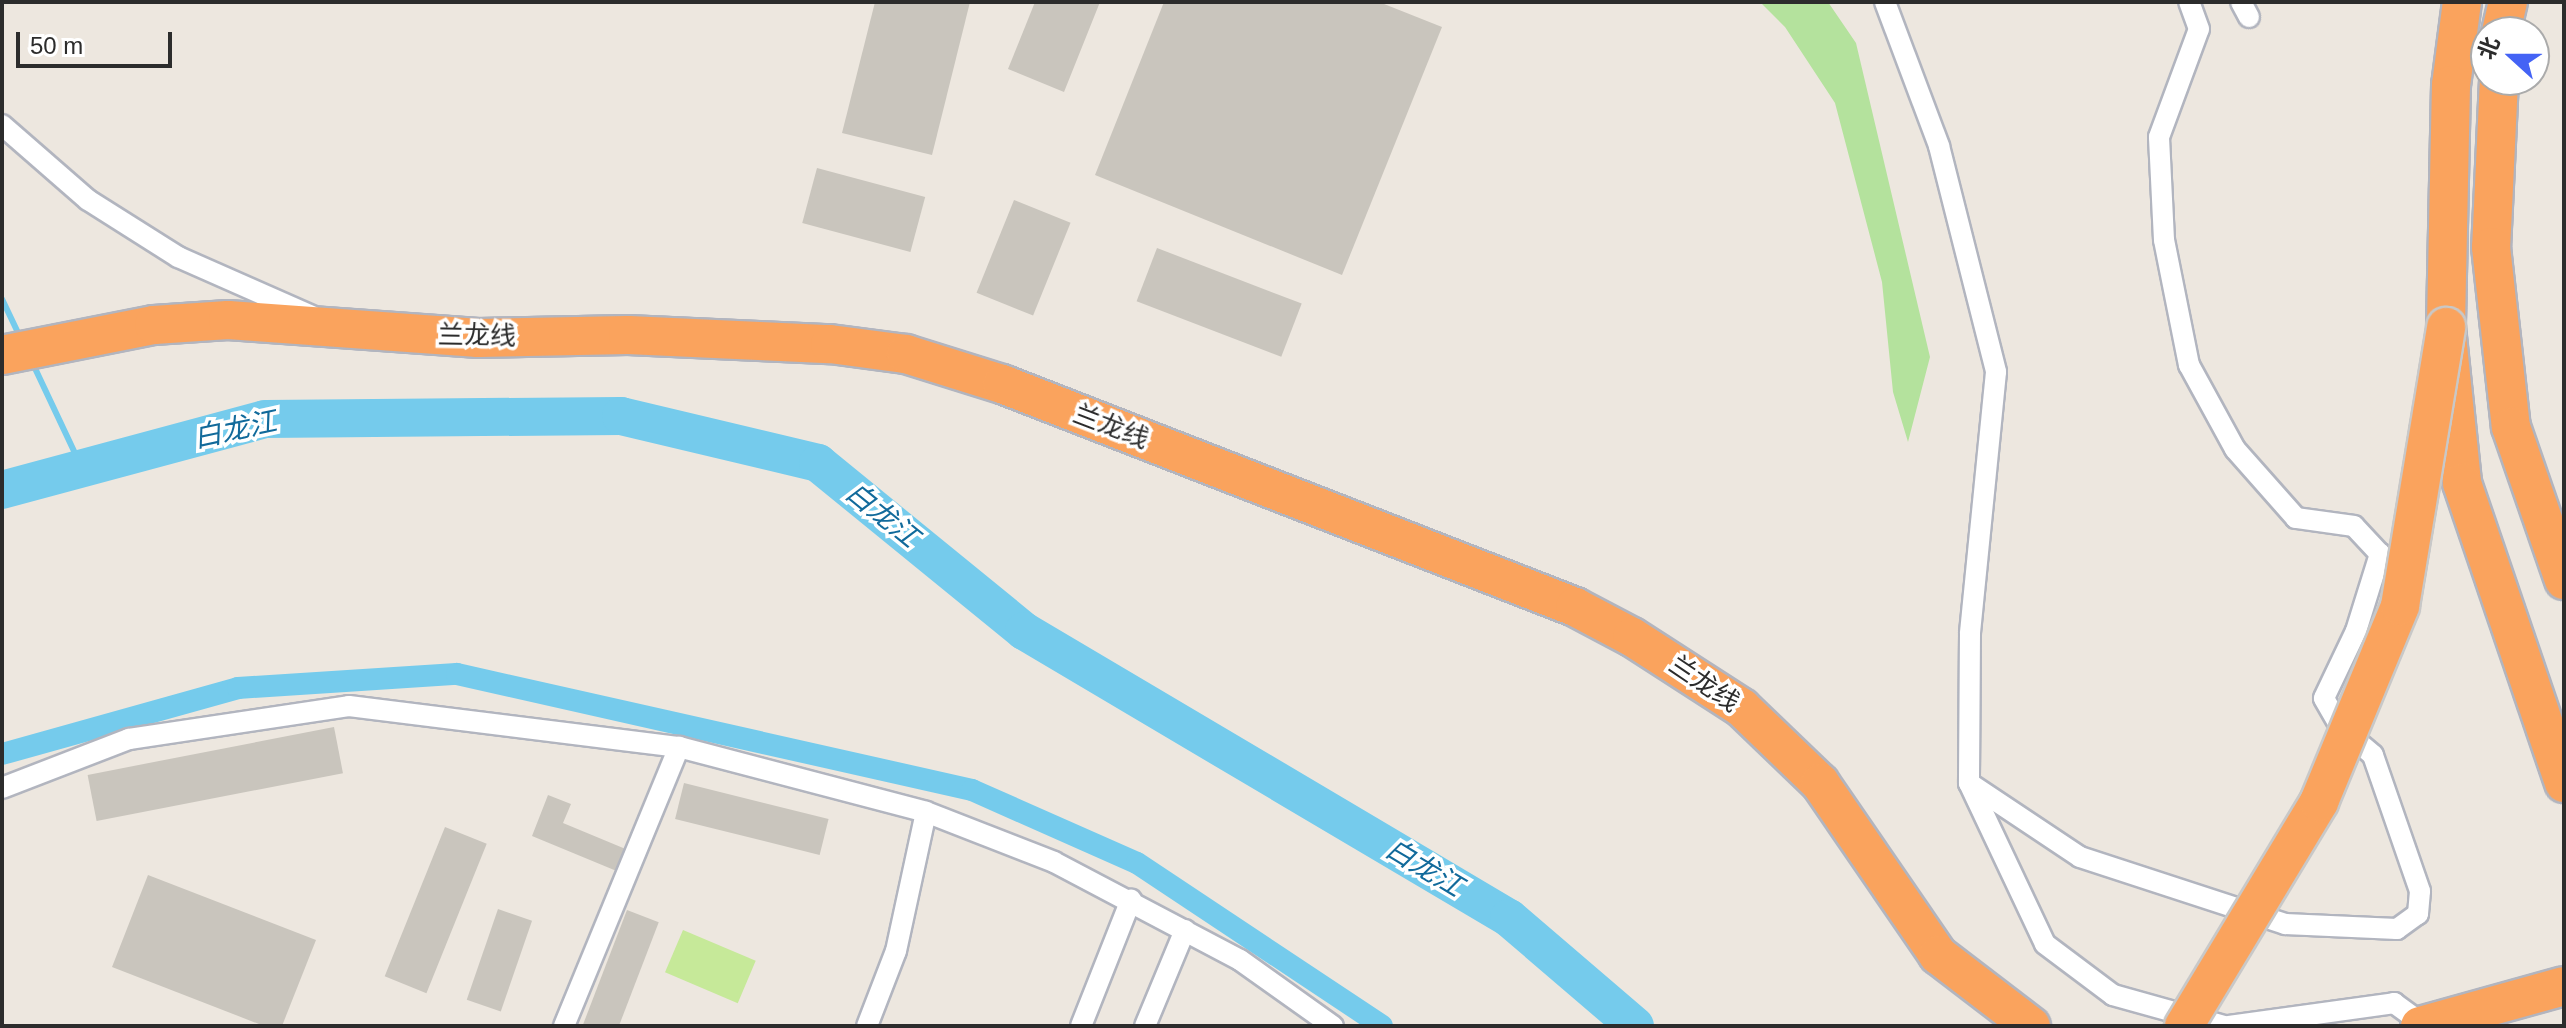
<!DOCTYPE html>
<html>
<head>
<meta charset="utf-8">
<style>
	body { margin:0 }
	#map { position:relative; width:2566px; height:1028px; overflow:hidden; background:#ede7df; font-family:Helvetica,"Noto Sans SC",sans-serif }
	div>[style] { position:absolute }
	.green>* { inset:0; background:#b4e29d }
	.pitch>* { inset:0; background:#c6e999; transform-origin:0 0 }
	.stream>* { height:6px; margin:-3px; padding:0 3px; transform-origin:3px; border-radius:3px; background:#75cbec }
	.canal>* { height:22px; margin:-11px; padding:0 11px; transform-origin:11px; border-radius:11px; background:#75cbec }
	.river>* { height:38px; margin:-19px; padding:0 19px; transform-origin:19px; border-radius:19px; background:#75cbec }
	.building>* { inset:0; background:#c9c5bd; transform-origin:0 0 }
	.roads { filter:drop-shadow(2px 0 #b2b5bf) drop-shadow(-2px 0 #b2b5bf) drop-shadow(0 2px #b2b5bf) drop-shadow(0 -2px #b2b5bf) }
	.street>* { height:20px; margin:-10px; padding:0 10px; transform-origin:10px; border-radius:10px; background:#fff }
	.highway>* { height:38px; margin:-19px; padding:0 19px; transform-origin:19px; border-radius:19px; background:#faa35d }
	.bridges { filter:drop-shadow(2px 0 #c8c8c8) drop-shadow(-2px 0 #c8c8c8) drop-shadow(0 2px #c8c8c8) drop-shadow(0 -2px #c8c8c8) }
	.highway-bridge>* { height:38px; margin:-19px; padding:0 19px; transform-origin:19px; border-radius:19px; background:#faa35d }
	span { translate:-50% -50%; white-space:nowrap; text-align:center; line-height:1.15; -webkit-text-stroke:7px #fff; paint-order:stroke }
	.street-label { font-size:26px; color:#2c2c2c }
	.water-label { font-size:28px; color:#116a9b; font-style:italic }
	.frame { position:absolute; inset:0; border:4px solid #2c2c2c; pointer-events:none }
	.north { position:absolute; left:2470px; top:16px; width:80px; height:80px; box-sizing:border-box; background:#fff; border:2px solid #ababab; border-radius:50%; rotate:291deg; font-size:22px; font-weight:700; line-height:32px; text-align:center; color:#2c2c2c }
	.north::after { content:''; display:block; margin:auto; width:28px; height:36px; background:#4463f5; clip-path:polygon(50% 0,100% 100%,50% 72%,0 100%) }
	.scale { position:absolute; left:16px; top:32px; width:156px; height:36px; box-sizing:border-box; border:4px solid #2c2c2c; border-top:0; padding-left:10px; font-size:24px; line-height:28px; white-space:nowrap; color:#2c2c2c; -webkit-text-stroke:6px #fff; paint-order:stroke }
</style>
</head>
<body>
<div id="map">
	<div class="green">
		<div style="clip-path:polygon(1760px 2px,1828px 2px,1856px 43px,1930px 357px,1908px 442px,1893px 392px,1882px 282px,1835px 103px,1785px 27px)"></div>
	</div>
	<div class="pitch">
		<div style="left:683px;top:930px;width:79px;height:46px;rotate:23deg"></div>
	</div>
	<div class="stream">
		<div style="left:2px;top:299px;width:44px;rotate:64.6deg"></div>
		<div style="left:33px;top:364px;width:115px;rotate:64.8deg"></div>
	</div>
	<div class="canal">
		<div style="left:2px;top:754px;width:245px;rotate:-15.6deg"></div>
		<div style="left:238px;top:688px;width:219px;rotate:-3.7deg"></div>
		<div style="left:457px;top:674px;width:528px;rotate:12.69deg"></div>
		<div style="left:972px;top:790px;width:180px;rotate:23.9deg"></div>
		<div style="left:1137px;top:863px;width:294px;rotate:33.6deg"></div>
	</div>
	<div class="river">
		<div style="left:2px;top:490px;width:272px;rotate:-15.1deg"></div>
		<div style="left:265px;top:419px;width:356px;rotate:-0.5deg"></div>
		<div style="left:621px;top:416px;width:203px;rotate:13.4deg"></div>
		<div style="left:818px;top:463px;width:266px;rotate:39.2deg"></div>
		<div style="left:1024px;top:631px;width:564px;rotate:30.62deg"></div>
		<div style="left:1509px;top:918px;width:166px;rotate:40.6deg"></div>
	</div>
	<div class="building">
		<div style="clip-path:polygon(875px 2px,970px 2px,932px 155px,842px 133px)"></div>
		<div style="clip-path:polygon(1035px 2px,1100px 2px,1064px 92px,1008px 69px)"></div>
		<div style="clip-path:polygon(1164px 2px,1379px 2px,1442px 27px,1342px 275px,1095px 175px)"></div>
		<div style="left:817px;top:168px;width:112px;height:57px;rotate:15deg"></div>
		<div style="left:1014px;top:200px;width:61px;height:100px;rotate:22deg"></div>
		<div style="left:1157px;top:248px;width:155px;height:57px;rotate:21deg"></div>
		<div style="left:334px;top:727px;width:47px;height:251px;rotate:79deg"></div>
		<div style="left:684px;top:783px;width:149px;height:37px;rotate:14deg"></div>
		<div style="clip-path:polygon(548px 795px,571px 804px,563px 823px,628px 850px,619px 872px,532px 836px)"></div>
		<div style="left:445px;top:827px;width:45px;height:161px;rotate:22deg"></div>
		<div style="clip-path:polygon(148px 875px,316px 940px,282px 1026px,264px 1026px,112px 967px)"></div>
		<div style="left:498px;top:909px;width:36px;height:96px;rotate:19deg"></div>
		<div style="left:627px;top:910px;width:34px;height:124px;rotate:21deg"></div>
	</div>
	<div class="roads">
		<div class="street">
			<div style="left:1885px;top:2px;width:154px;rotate:69.4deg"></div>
			<div style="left:1939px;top:146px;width:233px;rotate:75.8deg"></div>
			<div style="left:1996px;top:372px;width:263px;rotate:95.7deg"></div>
			<div style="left:1970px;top:634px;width:149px;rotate:90.4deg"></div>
			<div style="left:1969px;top:783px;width:178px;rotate:64.7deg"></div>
			<div style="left:2045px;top:944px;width:85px;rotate:36.9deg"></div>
			<div style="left:2113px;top:995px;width:115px;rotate:15.6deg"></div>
			<div style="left:2241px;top:2px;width:17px;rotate:62deg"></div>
			<div style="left:2px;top:125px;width:114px;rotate:41.1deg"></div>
			<div style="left:88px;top:200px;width:107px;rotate:32.3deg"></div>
			<div style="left:178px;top:257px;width:146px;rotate:23.8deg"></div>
			<div style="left:1969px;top:783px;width:133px;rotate:33.7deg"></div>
			<div style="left:2080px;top:857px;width:216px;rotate:18.1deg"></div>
			<div style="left:2285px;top:924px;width:112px;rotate:2.6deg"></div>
			<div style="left:2397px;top:929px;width:26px;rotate:-36deg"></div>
			<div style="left:2418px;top:914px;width:23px;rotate:-85deg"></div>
			<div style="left:2420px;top:891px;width:144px;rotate:-109.1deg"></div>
			<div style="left:2373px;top:755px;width:42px;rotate:-139.8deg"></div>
			<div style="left:2341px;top:728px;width:34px;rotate:-120deg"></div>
			<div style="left:2324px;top:698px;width:74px;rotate:-64.5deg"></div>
			<div style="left:2356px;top:631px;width:81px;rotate:-72.7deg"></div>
			<div style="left:2380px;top:554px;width:38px;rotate:-133deg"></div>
			<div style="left:2354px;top:526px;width:59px;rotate:-172.1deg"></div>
			<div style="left:2296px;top:518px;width:92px;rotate:-131.5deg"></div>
			<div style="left:2235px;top:449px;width:96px;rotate:-118.7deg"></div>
			<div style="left:2189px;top:365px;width:127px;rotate:-101.3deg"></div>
			<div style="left:2164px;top:240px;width:103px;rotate:-92.8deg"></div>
			<div style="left:2159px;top:137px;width:115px;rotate:-69.7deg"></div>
			<div style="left:2199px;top:29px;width:29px;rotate:-110deg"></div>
			<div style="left:2px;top:788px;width:136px;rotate:-21.1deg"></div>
			<div style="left:129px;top:739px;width:222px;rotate:-8.5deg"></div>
			<div style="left:349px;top:706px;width:333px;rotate:7.1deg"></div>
			<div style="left:679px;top:747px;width:255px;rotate:14.7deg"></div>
			<div style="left:926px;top:812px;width:137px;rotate:21.3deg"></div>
			<div style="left:1054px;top:862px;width:210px;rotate:27.8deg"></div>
			<div style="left:1240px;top:960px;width:114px;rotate:35.4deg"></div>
			<div style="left:564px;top:1026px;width:302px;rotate:-67.6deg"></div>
			<div style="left:867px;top:1026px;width:80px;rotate:-68.9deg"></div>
			<div style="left:896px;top:951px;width:142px;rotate:-77.8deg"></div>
			<div style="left:1081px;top:1026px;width:136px;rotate:-68.4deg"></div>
			<div style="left:1145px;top:1026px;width:104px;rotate:-67.4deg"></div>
			<div style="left:2229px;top:1026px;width:167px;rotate:-7.9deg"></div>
			<div style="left:2394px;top:1003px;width:37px;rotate:36deg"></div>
		</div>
		<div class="highway">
			<div style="left:2462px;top:2px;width:84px;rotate:97.5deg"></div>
			<div style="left:2451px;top:85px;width:242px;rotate:91.2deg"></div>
			<div style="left:2446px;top:327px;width:157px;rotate:84.1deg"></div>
			<div style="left:2462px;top:483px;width:317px;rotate:71.2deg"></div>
			<div style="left:2501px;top:32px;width:31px;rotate:-77deg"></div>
			<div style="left:2499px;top:80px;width:167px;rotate:92.7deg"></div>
			<div style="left:2491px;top:247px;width:181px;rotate:83.7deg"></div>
			<div style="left:2511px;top:427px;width:162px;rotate:70.9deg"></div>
			<div style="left:2px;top:355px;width:155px;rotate:-11.2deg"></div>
			<div style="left:154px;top:325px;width:74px;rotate:-3.9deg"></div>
			<div style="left:228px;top:320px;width:251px;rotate:4.1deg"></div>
			<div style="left:478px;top:338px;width:150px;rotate:-1.1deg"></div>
			<div style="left:628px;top:335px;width:202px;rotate:2.6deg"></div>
			<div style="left:830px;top:344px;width:77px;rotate:7.5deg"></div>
			<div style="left:906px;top:354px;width:101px;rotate:17.4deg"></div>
			<div style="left:1002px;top:384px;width:615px;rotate:21.26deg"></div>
			<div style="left:1575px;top:607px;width:64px;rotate:27.8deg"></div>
			<div style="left:1632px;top:637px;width:131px;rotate:32.8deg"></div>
			<div style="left:1742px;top:708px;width:108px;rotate:43.9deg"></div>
			<div style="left:1820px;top:783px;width:209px;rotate:55.5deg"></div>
			<div style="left:1938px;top:955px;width:117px;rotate:37.4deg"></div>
			<div style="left:2420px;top:1026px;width:149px;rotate:-15.5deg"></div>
		</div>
	</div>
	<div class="bridges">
		<div class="highway-bridge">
			<div style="left:2184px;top:1026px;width:262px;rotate:-58.9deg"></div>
			<div style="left:2319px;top:802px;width:212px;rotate:-67.5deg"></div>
			<div style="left:2400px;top:606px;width:283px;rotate:-80.6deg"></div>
		</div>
	</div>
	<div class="street-label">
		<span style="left:477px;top:336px;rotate:1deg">兰龙线</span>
		<span style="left:1111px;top:427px;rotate:21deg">兰龙线</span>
		<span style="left:1704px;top:684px;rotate:34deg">兰龙线</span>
	</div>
	<div class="water-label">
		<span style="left:235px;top:430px;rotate:-12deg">白龙江</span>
		<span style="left:882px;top:515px;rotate:39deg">白龙江</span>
		<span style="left:1424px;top:868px;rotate:31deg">白龙江</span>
	</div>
	<div class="frame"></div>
	<div class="north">北</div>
	<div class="scale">50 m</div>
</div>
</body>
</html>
